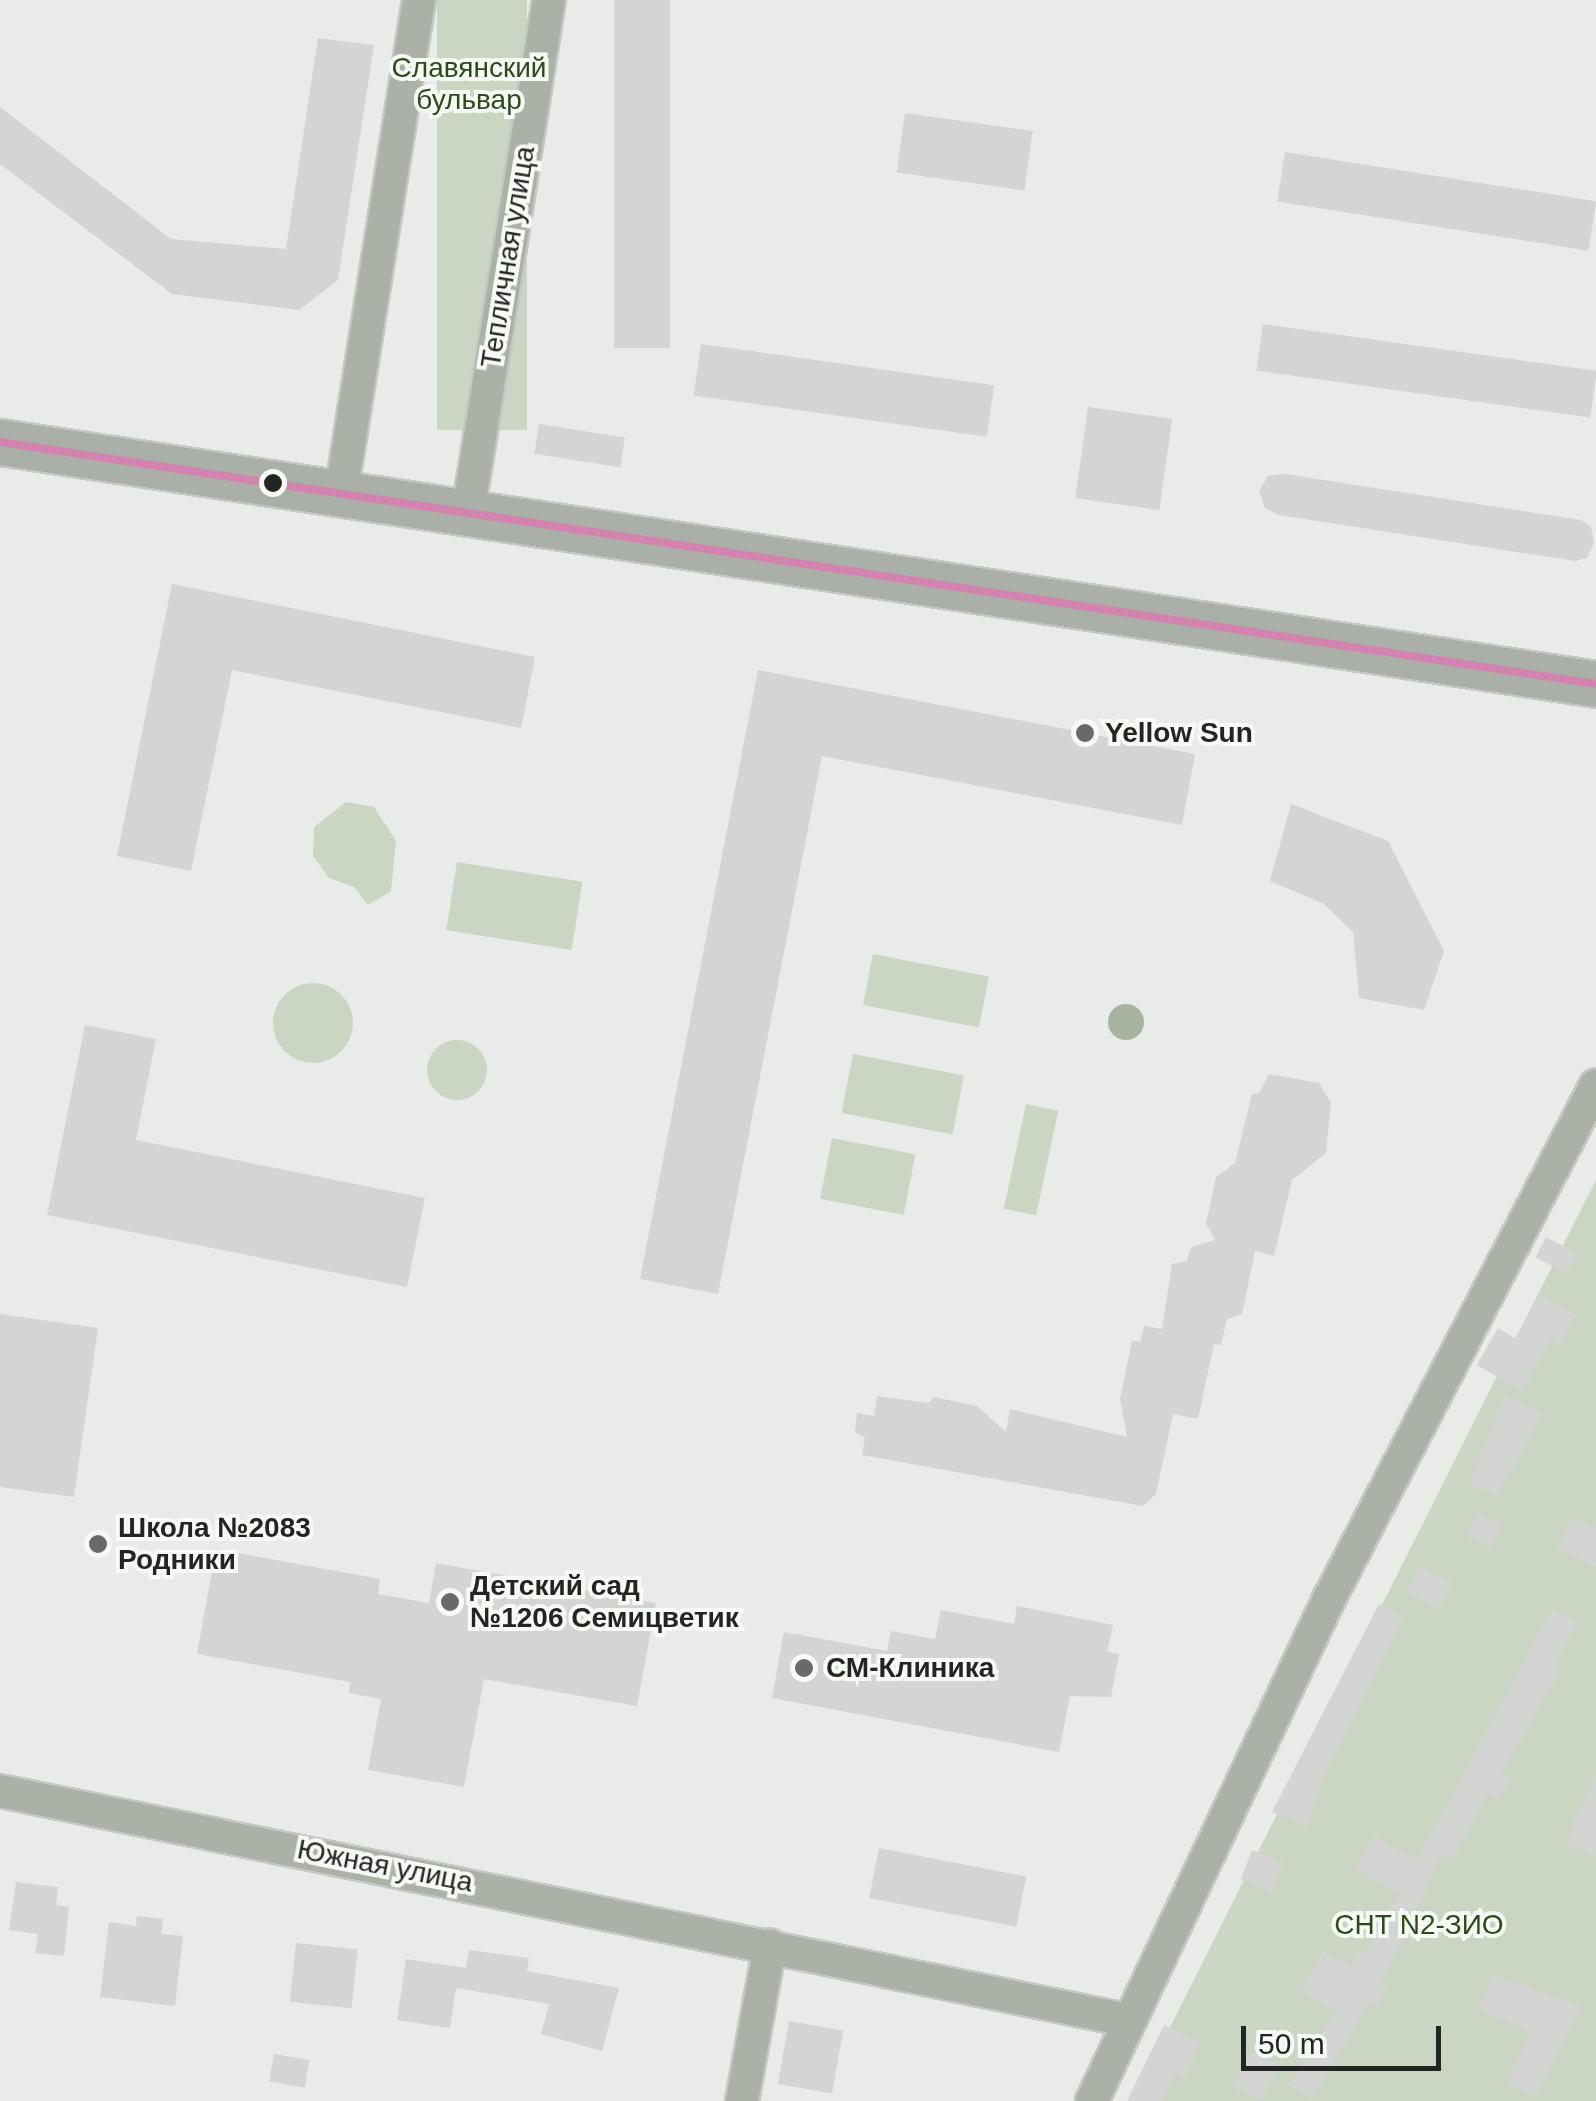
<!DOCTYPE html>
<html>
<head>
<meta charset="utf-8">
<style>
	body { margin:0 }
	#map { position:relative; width:1596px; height:2101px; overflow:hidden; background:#e9ebe8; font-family:Helvetica,sans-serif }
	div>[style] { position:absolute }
	.green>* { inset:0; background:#cad6c3; transform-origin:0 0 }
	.round { border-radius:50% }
	.water>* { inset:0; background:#a6b49e }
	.building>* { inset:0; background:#d4d4d3; transform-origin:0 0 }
	.roads { filter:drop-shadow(2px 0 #c5c7c5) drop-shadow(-2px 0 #c5c7c5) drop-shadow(0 2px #c5c7c5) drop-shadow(0 -2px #c5c7c5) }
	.minor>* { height:32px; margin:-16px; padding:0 16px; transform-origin:16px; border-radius:16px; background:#acb1a8 }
	.secondary>* { height:45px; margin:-22.5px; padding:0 22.5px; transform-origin:22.5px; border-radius:22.5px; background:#aab0a7 }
	.bus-1>* { height:8px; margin:-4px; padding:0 4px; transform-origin:4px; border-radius:4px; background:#d383af }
	.dots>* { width:28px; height:28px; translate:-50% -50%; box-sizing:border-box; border:5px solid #f6faf4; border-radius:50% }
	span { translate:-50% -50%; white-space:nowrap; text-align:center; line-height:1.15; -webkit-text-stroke:8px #f6faf4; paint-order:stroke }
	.park-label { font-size:28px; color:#2e491b }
	.street-label { font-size:28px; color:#232523 }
	.poi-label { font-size:28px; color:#232523; font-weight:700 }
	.left { translate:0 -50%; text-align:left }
	.scale { position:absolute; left:1241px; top:2026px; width:200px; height:45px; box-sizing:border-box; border:5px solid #232523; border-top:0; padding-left:12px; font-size:30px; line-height:35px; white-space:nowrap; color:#232523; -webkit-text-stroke:8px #f6faf4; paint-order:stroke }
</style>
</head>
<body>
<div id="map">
	<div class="green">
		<div style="left:437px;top:0;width:90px;height:430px"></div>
		<div style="clip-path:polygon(346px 802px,374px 807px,396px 841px,391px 891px,368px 905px,354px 887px,329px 878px,313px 856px,314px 827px)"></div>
		<div style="left:457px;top:862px;width:127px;height:69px;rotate:9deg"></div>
		<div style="left:873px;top:954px;width:118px;height:52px;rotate:11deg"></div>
		<div class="round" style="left:273px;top:983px;width:80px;height:80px"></div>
		<div class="round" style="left:427px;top:1040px;width:60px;height:60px"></div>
		<div style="left:853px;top:1054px;width:113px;height:60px;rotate:11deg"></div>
		<div style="left:1026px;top:1104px;width:33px;height:107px;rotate:12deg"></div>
		<div style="left:832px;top:1138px;width:85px;height:62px;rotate:11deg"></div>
		<div style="clip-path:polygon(1596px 1180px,1596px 2101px,1133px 2101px,1523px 1324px)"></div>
	</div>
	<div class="water">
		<div class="round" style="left:1108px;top:1004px;width:36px;height:36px"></div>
	</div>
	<div class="building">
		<div style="left:614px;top:0;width:56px;height:348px"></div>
		<div style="clip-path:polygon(318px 38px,374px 45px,338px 280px,299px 310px,172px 294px,0 164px,0 107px,171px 239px,286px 249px)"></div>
		<div style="left:905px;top:113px;width:129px;height:60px;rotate:8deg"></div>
		<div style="left:1285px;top:152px;width:315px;height:50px;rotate:9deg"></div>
		<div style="left:1263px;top:324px;width:337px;height:47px;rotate:8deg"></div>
		<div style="left:701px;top:344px;width:296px;height:52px;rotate:8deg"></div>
		<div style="left:1088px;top:407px;width:85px;height:92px;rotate:8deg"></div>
		<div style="left:539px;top:424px;width:87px;height:30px;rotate:9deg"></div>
		<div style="clip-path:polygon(1285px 474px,1581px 520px,1591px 527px,1594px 543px,1587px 558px,1575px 561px,1279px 515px,1265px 508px,1259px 491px,1268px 476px)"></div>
		<div style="clip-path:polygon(172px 584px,535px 657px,521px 728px,232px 670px,191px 871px,117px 856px)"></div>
		<div style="clip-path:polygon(758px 670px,1195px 754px,1182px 825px,822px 756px,718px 1294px,640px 1279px)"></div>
		<div style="clip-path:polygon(1291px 804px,1388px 841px,1444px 951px,1424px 1010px,1359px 998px,1353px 932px,1324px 904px,1270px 881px)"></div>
		<div style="clip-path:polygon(85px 1025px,156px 1039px,136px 1140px,425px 1198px,407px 1287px,47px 1215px)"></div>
		<div style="clip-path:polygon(1269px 1074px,1319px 1083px,1331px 1103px,1326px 1153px,1292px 1180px,1274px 1256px,1255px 1251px,1242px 1314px,1227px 1319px,1221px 1345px,1214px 1344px,1198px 1419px,1173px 1414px,1156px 1494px,1143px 1506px,862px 1455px,865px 1438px,855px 1432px,857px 1413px,874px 1416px,877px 1396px,928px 1403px,934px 1397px,977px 1406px,1006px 1432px,1010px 1409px,1127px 1437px,1120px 1399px,1132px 1340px,1140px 1342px,1144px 1326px,1162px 1329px,1172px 1264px,1187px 1261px,1191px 1247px,1215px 1240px,1206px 1224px,1216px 1177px,1235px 1163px,1252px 1094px,1259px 1093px)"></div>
		<div style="left:1546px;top:1237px;width:35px;height:23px;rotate:27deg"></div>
		<div style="clip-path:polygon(1540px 1294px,1577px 1315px,1559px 1345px,1551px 1340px,1522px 1391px,1477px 1365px,1498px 1328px,1515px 1338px)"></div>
		<div style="clip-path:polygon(0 1314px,98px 1328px,74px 1497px,0 1487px)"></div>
		<div style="clip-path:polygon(1504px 1396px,1543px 1413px,1497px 1496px,1469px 1483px)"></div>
		<div style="left:1477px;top:1512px;width:29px;height:26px;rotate:25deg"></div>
		<div style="clip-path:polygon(1572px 1518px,1596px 1529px,1596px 1567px,1558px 1549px)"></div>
		<div style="clip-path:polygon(216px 1549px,380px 1579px,378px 1594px,429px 1603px,436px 1563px,656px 1603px,637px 1706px,484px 1679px,464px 1787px,368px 1770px,381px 1699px,349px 1693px,350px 1682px,197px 1654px)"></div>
		<div style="left:1420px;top:1566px;width:37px;height:30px;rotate:27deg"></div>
		<div style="clip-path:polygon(1379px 1604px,1404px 1618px,1325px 1774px,1307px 1827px,1272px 1812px)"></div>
		<div style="clip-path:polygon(1017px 1606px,1113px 1625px,1107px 1652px,1119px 1654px,1111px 1697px,1070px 1696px,1059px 1752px,772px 1698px,784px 1632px,887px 1651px,891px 1631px,935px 1639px,941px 1610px,1014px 1624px)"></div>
		<div style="clip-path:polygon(1552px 1609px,1577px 1621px,1555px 1665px,1562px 1669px,1501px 1773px,1511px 1778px,1499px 1800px,1487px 1794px,1452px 1860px,1442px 1855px,1382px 1982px,1388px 1984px,1379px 2006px,1370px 2002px,1312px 2098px,1288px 2085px,1336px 2012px,1300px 1992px,1323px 1952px,1351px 1965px,1358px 1950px,1366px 1954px,1399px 1893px,1355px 1869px,1374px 1836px,1417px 1860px)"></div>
		<div style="clip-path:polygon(1596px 1775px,1596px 1857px,1565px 1843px)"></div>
		<div style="left:879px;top:1848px;width:150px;height:51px;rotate:11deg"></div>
		<div style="left:1252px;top:1850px;width:34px;height:32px;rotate:21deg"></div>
		<div style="clip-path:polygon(16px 1882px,58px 1887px,56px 1905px,69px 1907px,64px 1956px,35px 1953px,38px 1934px,9px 1930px)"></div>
		<div style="clip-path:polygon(137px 1916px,163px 1919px,161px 1934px,183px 1936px,175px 2006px,100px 1997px,109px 1922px,136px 1926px)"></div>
		<div style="left:296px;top:1943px;width:62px;height:59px;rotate:6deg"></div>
		<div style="clip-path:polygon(469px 1950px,529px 1958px,527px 1971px,619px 1988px,602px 2051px,541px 2034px,549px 2004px,456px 1988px,450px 2028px,397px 2020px,406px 1959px,466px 1968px)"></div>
		<div style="clip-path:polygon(1494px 1974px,1581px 2006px,1536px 2096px,1507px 2084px,1529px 2032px,1478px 2008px)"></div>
		<div style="left:789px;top:2021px;width:55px;height:64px;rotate:10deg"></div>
		<div style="clip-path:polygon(1164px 2025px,1201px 2042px,1184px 2079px,1176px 2074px,1162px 2101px,1127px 2101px)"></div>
		<div style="left:1250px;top:2051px;width:31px;height:40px;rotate:25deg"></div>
		<div style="left:274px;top:2054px;width:36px;height:28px;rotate:10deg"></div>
	</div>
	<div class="roads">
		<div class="minor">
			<div style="left:341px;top:494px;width:500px;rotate:-81.03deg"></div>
			<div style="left:468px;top:513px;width:519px;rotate:-81.03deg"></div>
			<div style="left:0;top:1791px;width:1150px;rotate:11.49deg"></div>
			<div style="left:742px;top:2101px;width:158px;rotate:-79.8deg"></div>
			<div style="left:1092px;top:2101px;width:553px;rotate:-64.73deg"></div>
			<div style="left:1328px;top:1601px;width:581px;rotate:-62.55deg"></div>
		</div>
		<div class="secondary">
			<div style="left:0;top:442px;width:1614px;rotate:8.62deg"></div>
		</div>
	</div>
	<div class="bus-1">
		<div style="left:0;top:442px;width:1614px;rotate:8.62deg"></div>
	</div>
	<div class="dots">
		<div style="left:273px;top:483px;background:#232523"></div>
		<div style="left:1085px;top:733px;background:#686a68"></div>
		<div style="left:98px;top:1544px;background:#686a68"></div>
		<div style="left:450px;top:1602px;background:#686a68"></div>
		<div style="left:804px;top:1668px;background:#686a68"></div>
	</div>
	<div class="park-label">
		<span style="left:469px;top:84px">Славянский<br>бульвар</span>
		<span style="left:1419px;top:1925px">СНТ N2-ЗИО</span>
	</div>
	<div class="street-label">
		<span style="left:508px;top:257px;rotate:-81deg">Тепличная улица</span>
		<span style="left:385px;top:1866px;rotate:11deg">Южная улица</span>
	</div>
	<div class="poi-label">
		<span class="left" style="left:1105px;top:733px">Yellow Sun</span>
		<span class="left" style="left:118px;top:1544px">Школа №2083<br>Родники</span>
		<span class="left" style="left:470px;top:1602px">Детский сад<br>№1206 Семицветик</span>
		<span class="left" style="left:826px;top:1668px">СМ-Клиника</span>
	</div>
	<div class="scale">50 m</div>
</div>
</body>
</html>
